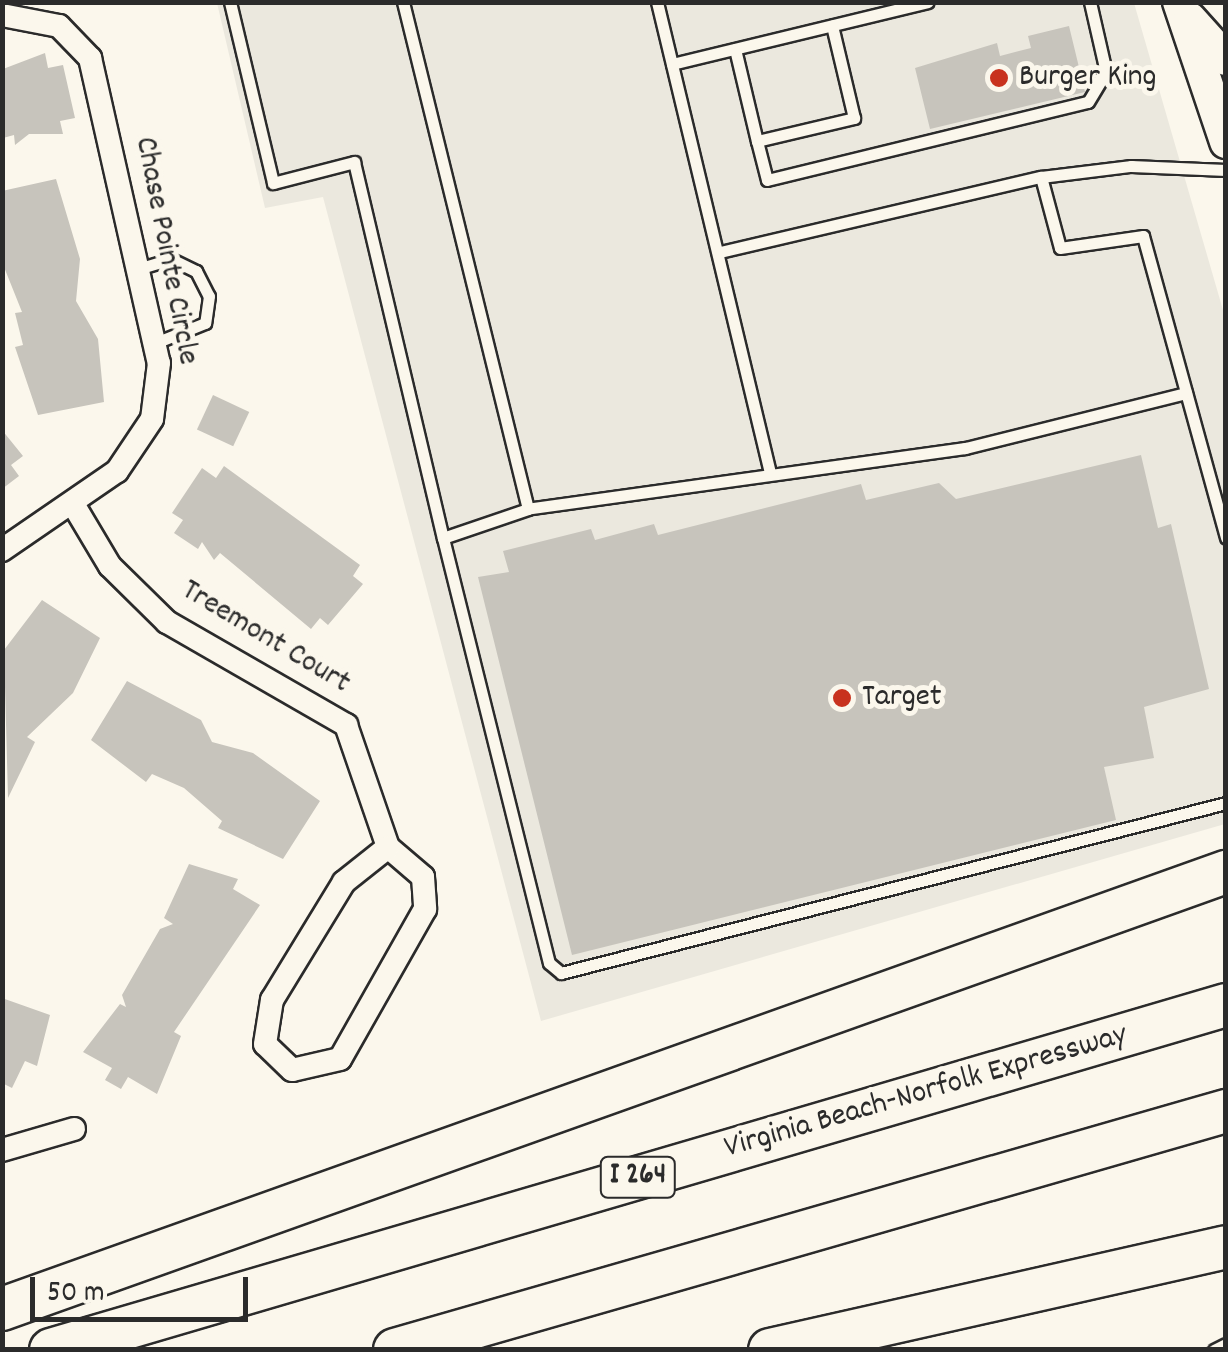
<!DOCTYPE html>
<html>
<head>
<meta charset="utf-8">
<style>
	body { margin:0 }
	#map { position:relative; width:1228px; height:1352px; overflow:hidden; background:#fbf7ec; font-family:Dekko,sans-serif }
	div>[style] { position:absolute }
	.built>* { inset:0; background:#ebe8de }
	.building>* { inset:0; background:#c7c4bc; transform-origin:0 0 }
	.roads { filter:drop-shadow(2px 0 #2b2b2b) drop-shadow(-2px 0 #2b2b2b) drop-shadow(0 2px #2b2b2b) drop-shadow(0 -2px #2b2b2b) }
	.service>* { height:11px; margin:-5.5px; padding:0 5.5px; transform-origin:5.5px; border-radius:5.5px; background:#fbf7ec }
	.minor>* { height:22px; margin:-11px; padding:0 11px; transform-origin:11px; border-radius:11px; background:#fbf7ec }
	.secondary>* { height:32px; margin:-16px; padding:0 16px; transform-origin:16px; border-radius:16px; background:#fbf7ec }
	.motorway>* { height:42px; margin:-21px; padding:0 21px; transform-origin:21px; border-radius:21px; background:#fbf7ec }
	.dots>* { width:28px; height:28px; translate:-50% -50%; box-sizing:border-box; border:5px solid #fbf7ec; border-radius:50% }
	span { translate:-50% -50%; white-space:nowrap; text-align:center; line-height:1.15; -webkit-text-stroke:10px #fbf7ec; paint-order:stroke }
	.shield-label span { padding:2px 8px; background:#fbf7ec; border:2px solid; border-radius:8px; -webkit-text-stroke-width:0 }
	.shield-label { font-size:30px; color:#2b2b2b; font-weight:700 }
	.poi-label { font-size:32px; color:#2b2b2b }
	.left { translate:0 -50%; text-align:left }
	.street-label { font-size:32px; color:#2b2b2b }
	.frame { position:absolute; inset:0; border:5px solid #2b2b2b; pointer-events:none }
	.scale { position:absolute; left:30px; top:1277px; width:218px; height:45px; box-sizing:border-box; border:5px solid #2b2b2b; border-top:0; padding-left:12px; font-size:30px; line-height:35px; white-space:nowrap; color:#2b2b2b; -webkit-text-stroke:8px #fbf7ec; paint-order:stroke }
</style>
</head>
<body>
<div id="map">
	<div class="built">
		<div style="clip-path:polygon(217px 3px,1134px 3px,1225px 317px,1225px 824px,541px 1021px,323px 197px,265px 208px)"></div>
	</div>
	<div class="building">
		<div style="clip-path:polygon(1069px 26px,1085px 92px,930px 129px,915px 68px,997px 43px,1000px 56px,1031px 48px,1028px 36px)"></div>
		<div style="clip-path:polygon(45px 53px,48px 68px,63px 65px,75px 118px,60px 121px,63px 134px,29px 134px,15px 145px,14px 135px,3px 138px,3px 69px)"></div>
		<div style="clip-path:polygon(56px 179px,80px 259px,76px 301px,98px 339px,104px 402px,38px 415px,15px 347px,23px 345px,15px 313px,22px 312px,2px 262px,2px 191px)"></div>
		<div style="left:213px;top:395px;width:40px;height:38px;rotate:25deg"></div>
		<div style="clip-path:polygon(2px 430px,23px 456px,11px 465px,19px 476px,2px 489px)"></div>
		<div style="clip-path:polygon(1141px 455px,1158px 528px,1171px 524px,1209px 689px,1144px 707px,1154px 758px,1104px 767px,1116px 820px,572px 955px,478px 577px,509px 572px,503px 551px,591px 529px,595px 540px,654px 524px,658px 535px,861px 484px,866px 500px,939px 483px,956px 499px)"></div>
		<div style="clip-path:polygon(224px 466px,360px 565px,353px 576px,363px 584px,328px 625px,320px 618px,311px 629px,220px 553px,214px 560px,202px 542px,198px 549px,174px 533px,183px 520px,172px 513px,202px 468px,216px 478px)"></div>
		<div style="clip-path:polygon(42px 600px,100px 638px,73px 693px,27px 737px,35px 742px,8px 798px,4px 650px)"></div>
		<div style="clip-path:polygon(127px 681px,201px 720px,212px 742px,253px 753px,320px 801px,283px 859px,218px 828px,222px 821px,184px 788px,152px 774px,146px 782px,91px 740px)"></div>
		<div style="clip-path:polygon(189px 864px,238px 879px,233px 889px,260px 905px,174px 1032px,181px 1036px,157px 1094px,128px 1077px,121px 1089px,105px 1080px,112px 1068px,83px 1052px,120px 1004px,126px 1007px,122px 995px,160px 929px,173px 924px,164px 918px)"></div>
		<div style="clip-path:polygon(2px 998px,50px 1015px,37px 1066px,25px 1061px,12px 1088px,2px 1083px)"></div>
	</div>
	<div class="roads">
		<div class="service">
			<div style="left:230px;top:2px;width:186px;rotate:76.6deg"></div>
			<div style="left:273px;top:183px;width:84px;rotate:-14.5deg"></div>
			<div style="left:354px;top:162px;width:386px;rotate:76.7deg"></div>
			<div style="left:403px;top:2px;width:522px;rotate:76.15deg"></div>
			<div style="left:657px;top:2px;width:482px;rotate:76.5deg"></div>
			<div style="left:735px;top:49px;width:95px;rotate:76.6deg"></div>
			<div style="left:757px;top:141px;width:100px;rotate:-13.3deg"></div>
			<div style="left:854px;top:118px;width:95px;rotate:-103.4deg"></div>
			<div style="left:672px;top:64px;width:263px;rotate:-13.6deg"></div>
			<div style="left:757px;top:141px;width:40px;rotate:75.6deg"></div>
			<div style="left:767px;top:180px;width:330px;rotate:-13.7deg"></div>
			<div style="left:1088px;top:102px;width:35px;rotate:-59deg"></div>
			<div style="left:1106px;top:72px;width:72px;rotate:-102.9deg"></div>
			<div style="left:1041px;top:177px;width:73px;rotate:75deg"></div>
			<div style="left:1060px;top:248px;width:84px;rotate:-8.2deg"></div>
			<div style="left:1143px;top:236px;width:313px;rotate:74.6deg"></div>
			<div style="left:720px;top:252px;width:330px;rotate:-13.2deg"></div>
			<div style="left:1041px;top:177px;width:91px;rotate:-7deg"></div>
			<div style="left:1131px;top:166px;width:95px;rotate:2.4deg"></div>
			<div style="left:141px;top:268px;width:31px;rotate:-17deg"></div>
			<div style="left:171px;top:259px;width:28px;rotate:26deg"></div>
			<div style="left:196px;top:271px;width:28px;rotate:63deg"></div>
			<div style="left:209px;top:296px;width:27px;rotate:98deg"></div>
			<div style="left:205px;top:323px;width:54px;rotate:158.2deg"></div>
			<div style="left:1186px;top:393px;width:228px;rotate:166deg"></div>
			<div style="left:965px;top:448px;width:441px;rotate:172.1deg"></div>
			<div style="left:528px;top:509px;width:90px;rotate:161.2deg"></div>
			<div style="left:443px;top:538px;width:438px;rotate:76deg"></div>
			<div style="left:549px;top:963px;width:16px;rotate:40deg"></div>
			<div style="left:561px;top:973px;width:686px;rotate:-14.34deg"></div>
			<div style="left:1214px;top:1350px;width:13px;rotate:-27deg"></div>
		</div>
		<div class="minor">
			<div style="left:2px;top:15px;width:58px;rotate:10.9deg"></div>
			<div style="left:59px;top:26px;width:45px;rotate:45.9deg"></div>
			<div style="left:90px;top:58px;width:313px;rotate:77.3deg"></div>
			<div style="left:159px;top:363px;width:56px;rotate:97.1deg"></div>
			<div style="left:152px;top:419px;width:63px;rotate:123.9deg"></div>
			<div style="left:117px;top:471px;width:140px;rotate:145.5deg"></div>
			<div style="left:73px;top:504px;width:72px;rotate:59.2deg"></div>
			<div style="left:110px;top:566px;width:80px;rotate:44.5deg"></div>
			<div style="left:167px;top:622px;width:207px;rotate:29.9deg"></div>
			<div style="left:346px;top:725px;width:129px;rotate:71deg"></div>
			<div style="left:388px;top:847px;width:46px;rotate:40.6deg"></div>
			<div style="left:423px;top:877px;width:32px;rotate:86deg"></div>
			<div style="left:425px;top:909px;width:172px;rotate:119.5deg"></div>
			<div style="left:340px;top:1059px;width:49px;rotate:167.1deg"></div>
			<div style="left:292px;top:1070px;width:37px;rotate:-136deg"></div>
			<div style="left:265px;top:1044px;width:45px;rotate:-81deg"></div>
			<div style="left:272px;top:1000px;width:138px;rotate:-58.6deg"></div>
			<div style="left:344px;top:882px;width:56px;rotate:-38.5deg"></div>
			<div style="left:2px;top:1150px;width:75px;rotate:-16.3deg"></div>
		</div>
		<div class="secondary">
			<div style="left:1179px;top:2px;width:148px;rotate:71.4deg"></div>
			<div style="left:1190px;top:19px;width:54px;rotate:48deg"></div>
		</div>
		<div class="motorway">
			<div style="left:2px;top:1309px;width:1300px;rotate:-19.65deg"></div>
			<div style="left:51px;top:1350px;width:1225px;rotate:-16.36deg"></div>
			<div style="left:395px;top:1350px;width:865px;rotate:-16.05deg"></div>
			<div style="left:770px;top:1350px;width:467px;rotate:-12.7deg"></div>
		</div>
	</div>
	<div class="dots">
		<div style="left:999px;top:78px;background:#c8321e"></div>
		<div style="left:842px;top:698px;background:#c8321e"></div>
	</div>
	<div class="shield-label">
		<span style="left:638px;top:1177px">I 264</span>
	</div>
	<div class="poi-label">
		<span class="left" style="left:1019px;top:78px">Burger King</span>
		<span class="left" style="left:862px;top:698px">Target</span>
	</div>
	<div class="street-label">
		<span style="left:165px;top:251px;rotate:79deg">Chase Pointe Circle</span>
		<span style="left:265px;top:638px;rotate:31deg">Treemont Court</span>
		<span style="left:926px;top:1093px;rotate:-16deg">Virginia Beach-Norfolk Expressway</span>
	</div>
	<div class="frame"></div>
	<div class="scale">50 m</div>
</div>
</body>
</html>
